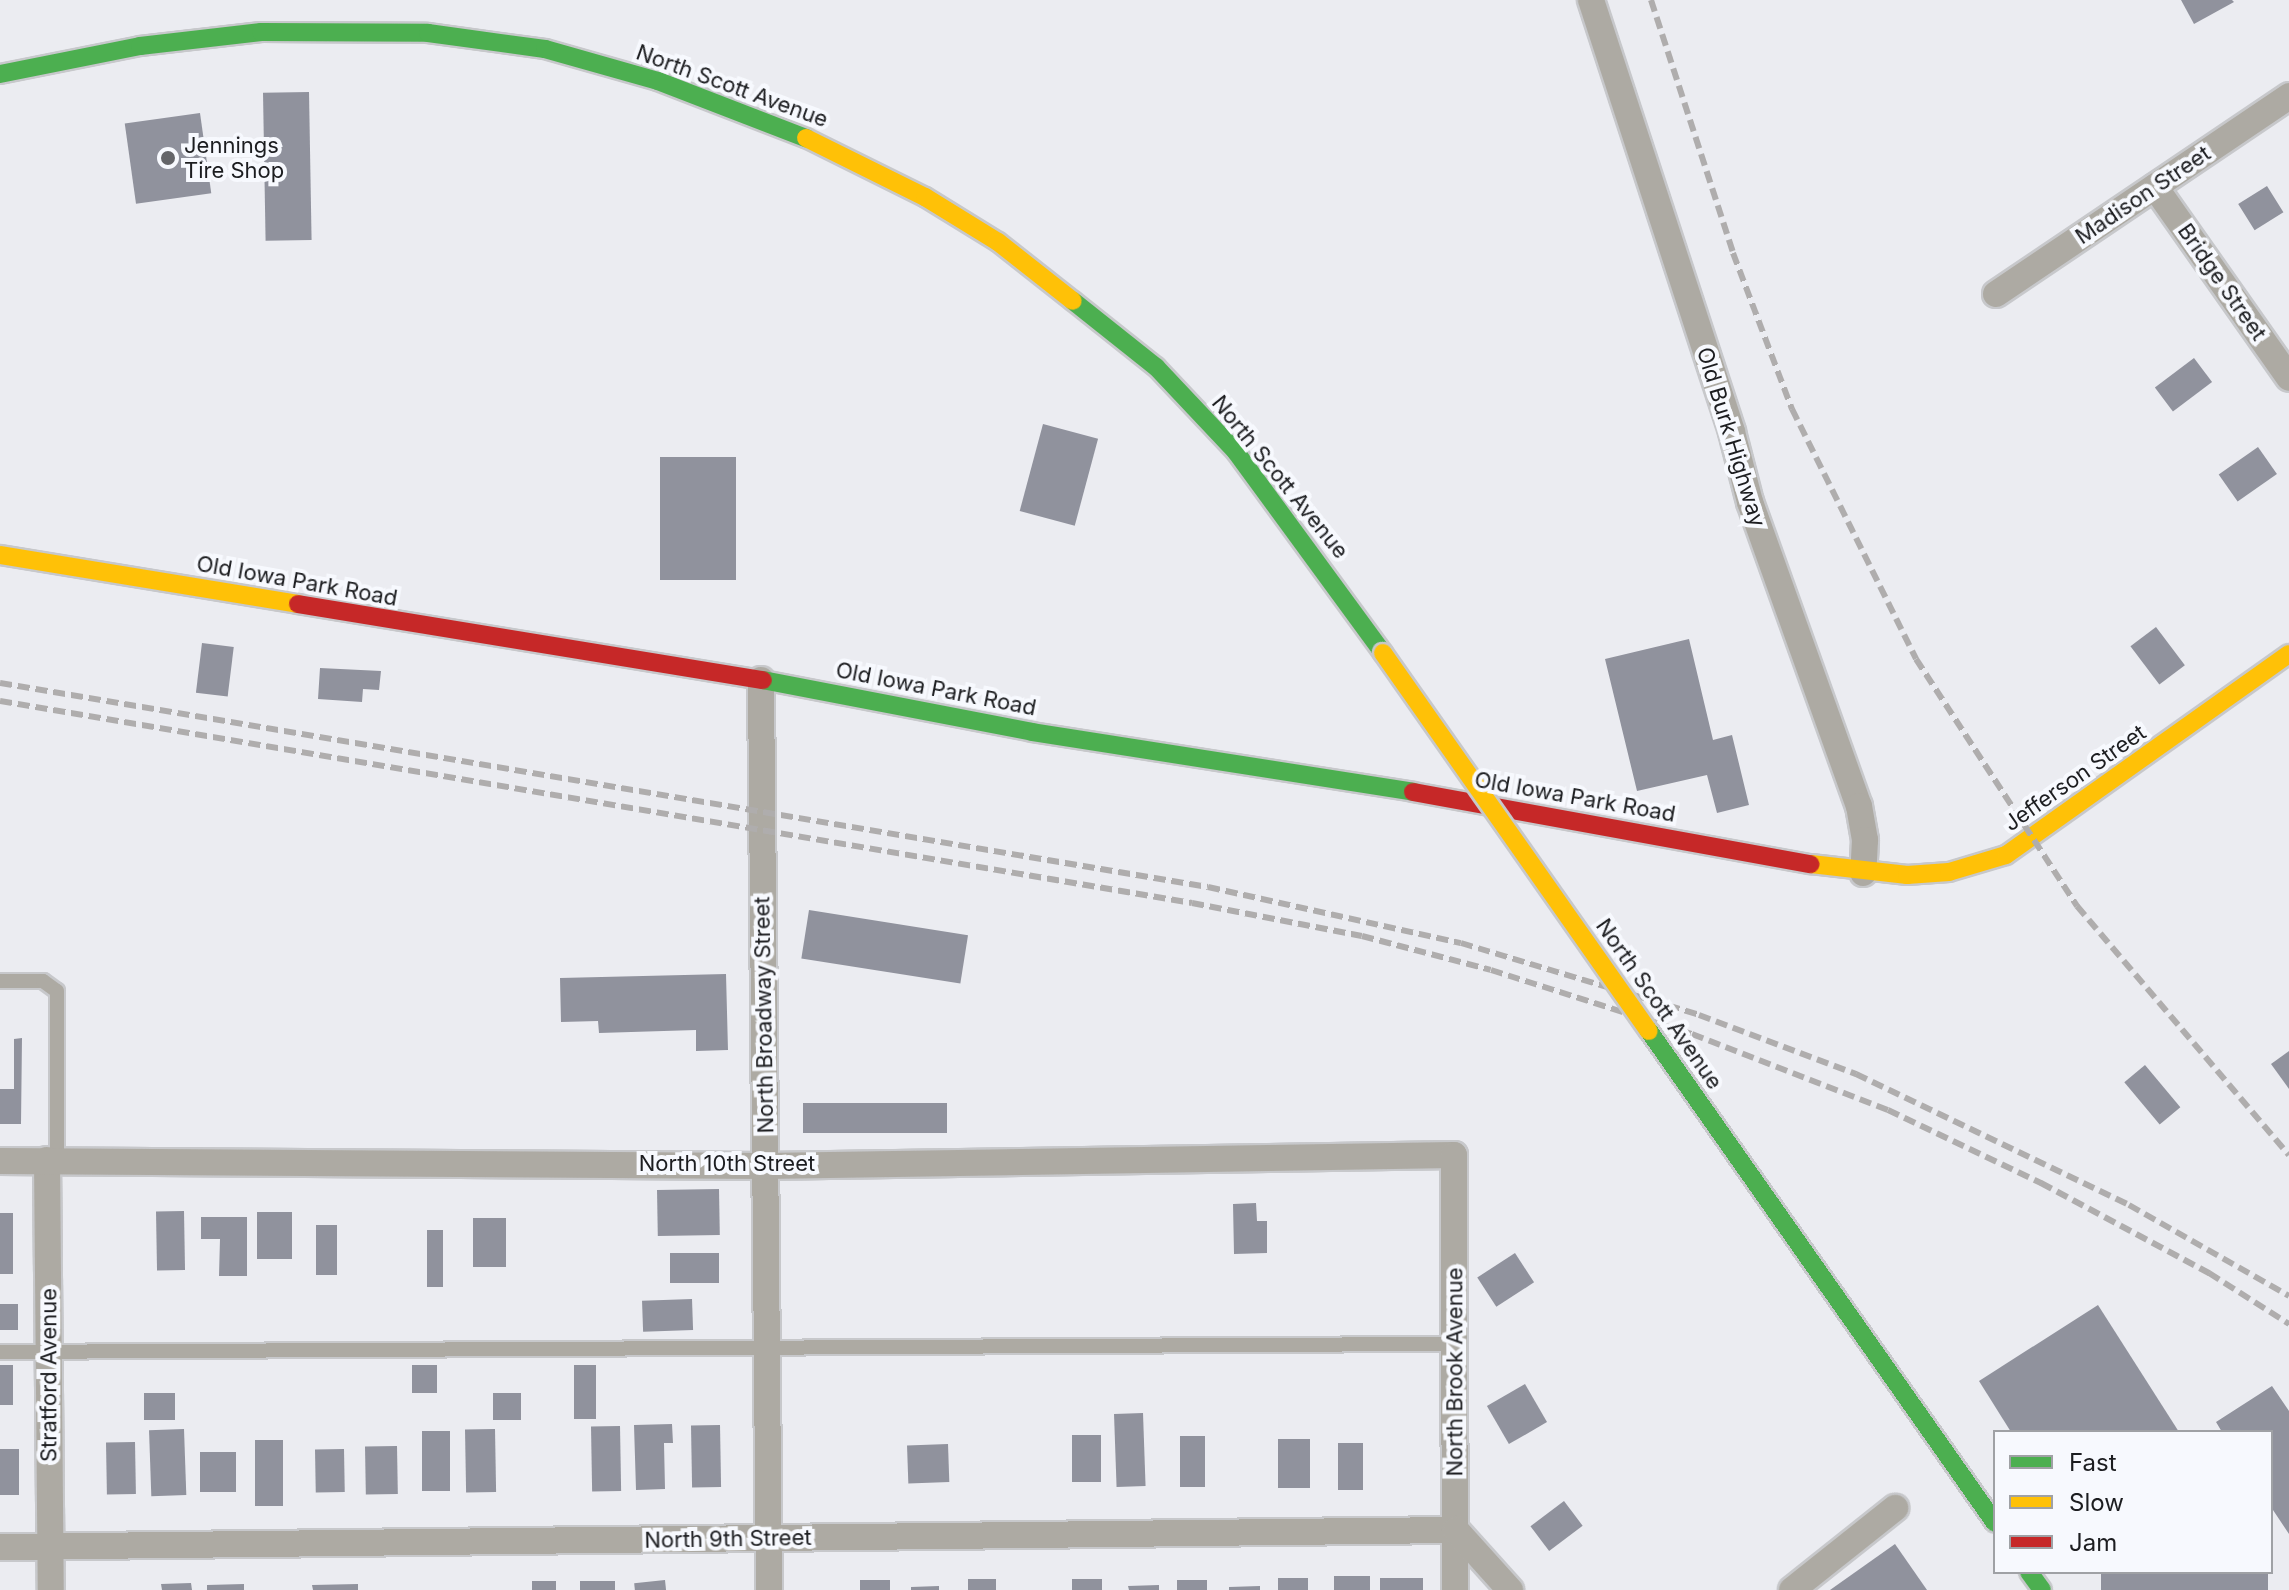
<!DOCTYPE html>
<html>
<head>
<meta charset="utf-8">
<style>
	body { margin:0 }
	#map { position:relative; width:2289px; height:1590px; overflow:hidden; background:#ebecf1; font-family:Inter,sans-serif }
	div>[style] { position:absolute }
	.building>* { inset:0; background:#90929d; transform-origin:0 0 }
	.roads { filter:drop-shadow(2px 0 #c7c8cb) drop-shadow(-2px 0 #c7c8cb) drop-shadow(0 2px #c7c8cb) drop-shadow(0 -2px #c7c8cb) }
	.lane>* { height:14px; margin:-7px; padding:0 7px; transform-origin:7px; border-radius:7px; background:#adaaa3 }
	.street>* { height:26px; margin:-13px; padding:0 13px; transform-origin:13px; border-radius:13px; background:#adaaa3 }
	.fast>* { height:18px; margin:-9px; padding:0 9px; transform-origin:9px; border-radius:9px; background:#4caf50 }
	.slow>* { height:18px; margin:-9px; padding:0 9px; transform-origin:9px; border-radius:9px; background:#ffc107 }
	.jam>* { height:18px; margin:-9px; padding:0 9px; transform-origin:9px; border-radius:9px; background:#c62828 }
	.rail>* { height:6px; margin-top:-3px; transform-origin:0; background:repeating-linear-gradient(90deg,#afadad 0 12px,transparent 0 18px) }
	.bridges { filter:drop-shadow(2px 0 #c7c8cb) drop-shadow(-2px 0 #c7c8cb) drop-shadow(0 2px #c7c8cb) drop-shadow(0 -2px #c7c8cb) }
	.fast-bridge>* { height:18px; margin:-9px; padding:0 9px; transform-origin:9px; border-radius:9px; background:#4caf50 }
	.slow-bridge>* { height:18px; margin:-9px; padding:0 9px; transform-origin:9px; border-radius:9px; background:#ffc107 }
	.dots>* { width:22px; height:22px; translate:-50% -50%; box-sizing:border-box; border:4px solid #f7f9fe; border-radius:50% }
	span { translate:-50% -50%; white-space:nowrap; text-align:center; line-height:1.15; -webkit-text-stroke:8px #f7f9fe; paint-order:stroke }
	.street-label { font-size:22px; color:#1c1d20 }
	.poi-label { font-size:22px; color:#1c1d20 }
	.left { translate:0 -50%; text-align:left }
	.legend { position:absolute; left:1993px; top:1430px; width:280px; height:144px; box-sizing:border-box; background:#f7f9fe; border:2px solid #9fa1a5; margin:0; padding:10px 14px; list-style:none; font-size:24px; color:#1c1d20 }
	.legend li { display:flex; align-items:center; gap:16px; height:40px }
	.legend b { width:40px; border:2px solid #9fa1a5 }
</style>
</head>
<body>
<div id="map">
	<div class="building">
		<div style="clip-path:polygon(2181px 0,2232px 0,2234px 2px,2194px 24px)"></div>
		<div style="left:309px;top:92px;width:148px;height:46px;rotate:89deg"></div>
		<div style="left:200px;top:113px;width:81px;height:76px;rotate:82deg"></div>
		<div style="left:2267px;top:186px;width:31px;height:34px;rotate:58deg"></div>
		<div style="left:2194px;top:358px;width:30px;height:49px;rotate:53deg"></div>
		<div style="left:1043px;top:424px;width:57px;height:90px;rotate:15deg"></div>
		<div style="left:2258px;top:447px;width:33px;height:48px;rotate:55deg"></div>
		<div style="left:736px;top:457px;width:123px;height:76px;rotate:90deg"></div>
		<div style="left:2156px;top:627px;width:48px;height:32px;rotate:53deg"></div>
		<div style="clip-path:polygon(1689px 639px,1713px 740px,1732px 735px,1749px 805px,1717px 813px,1707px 775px,1637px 791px,1605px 659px)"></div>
		<div style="left:202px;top:643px;width:32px;height:50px;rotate:7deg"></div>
		<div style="clip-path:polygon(320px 668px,381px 671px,379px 690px,363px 689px,362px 702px,318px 699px)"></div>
		<div style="left:809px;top:910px;width:161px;height:49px;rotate:9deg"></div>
		<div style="clip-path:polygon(726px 974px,728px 1050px,696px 1051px,696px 1030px,599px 1033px,598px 1021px,561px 1022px,560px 978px)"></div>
		<div style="clip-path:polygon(22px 1038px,21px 1124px,0 1124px,0 1089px,14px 1089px,14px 1039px)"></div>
		<div style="clip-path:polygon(2289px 1051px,2289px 1089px,2271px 1064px)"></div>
		<div style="left:2145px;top:1065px;width:55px;height:27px;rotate:50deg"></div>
		<div style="left:947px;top:1103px;width:30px;height:144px;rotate:90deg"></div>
		<div style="left:719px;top:1189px;width:46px;height:62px;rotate:89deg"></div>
		<div style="clip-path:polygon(1256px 1203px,1257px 1221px,1267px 1221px,1267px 1253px,1234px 1254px,1233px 1204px)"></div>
		<div style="left:184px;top:1211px;width:59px;height:28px;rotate:89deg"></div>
		<div style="left:257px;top:1212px;width:35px;height:47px"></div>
		<div style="left:0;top:1213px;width:13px;height:61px"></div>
		<div style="clip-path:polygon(201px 1217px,247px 1217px,247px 1276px,219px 1276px,220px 1239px,201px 1239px)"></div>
		<div style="left:473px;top:1218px;width:33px;height:49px"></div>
		<div style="left:316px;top:1225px;width:21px;height:50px"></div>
		<div style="left:427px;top:1230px;width:16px;height:57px"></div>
		<div style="left:670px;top:1253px;width:49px;height:30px"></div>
		<div style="left:1515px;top:1253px;width:35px;height:45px;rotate:57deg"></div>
		<div style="left:692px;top:1299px;width:31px;height:50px;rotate:88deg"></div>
		<div style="left:0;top:1304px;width:18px;height:26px"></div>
		<div style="clip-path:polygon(2098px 1305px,2179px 1432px,2011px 1432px,1979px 1381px)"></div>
		<div style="left:0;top:1365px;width:13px;height:40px"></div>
		<div style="left:412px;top:1365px;width:25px;height:28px"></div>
		<div style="left:574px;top:1365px;width:22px;height:54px"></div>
		<div style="left:1525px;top:1384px;width:44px;height:44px;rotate:60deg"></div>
		<div style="clip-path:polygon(2272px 1386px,2289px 1411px,2289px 1534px,2271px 1507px,2271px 1432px,2222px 1432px,2216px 1422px)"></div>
		<div style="left:144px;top:1393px;width:31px;height:27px"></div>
		<div style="left:493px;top:1393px;width:28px;height:27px"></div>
		<div style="left:1143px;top:1413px;width:73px;height:29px;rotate:88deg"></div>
		<div style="clip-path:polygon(672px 1424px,673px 1443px,664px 1443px,665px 1489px,636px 1490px,634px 1425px)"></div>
		<div style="left:720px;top:1425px;width:62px;height:29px;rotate:89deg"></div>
		<div style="left:620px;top:1426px;width:65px;height:29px;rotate:89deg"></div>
		<div style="left:184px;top:1429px;width:66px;height:35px;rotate:88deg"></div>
		<div style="left:495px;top:1429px;width:63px;height:30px;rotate:89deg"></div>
		<div style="left:422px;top:1431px;width:28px;height:60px"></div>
		<div style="left:1072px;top:1435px;width:29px;height:47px"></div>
		<div style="left:1180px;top:1436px;width:25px;height:51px"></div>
		<div style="left:1278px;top:1439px;width:32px;height:49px"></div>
		<div style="left:255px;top:1440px;width:28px;height:66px"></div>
		<div style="left:135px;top:1442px;width:52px;height:29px;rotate:89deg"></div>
		<div style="left:1363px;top:1443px;width:47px;height:25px;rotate:90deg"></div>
		<div style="left:948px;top:1444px;width:38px;height:41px;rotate:88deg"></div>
		<div style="left:397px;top:1446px;width:48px;height:32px;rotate:89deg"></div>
		<div style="left:0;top:1449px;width:19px;height:46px"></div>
		<div style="left:344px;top:1449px;width:43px;height:29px;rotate:89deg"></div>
		<div style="left:236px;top:1452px;width:40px;height:36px;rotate:90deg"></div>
		<div style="left:1564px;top:1501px;width:31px;height:42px;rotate:53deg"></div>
		<div style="clip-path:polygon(1895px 1544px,1927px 1590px,1830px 1590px)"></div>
		<div style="left:2101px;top:1572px;width:167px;height:21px"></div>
		<div style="left:1370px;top:1576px;width:14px;height:36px;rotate:90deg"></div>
		<div style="left:1308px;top:1578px;width:12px;height:30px;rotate:90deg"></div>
		<div style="left:1380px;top:1578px;width:43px;height:12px"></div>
		<div style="left:968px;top:1579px;width:28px;height:11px"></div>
		<div style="left:1102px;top:1579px;width:11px;height:30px;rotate:90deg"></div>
		<div style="left:665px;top:1580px;width:10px;height:31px;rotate:84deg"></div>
		<div style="left:860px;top:1580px;width:30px;height:10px"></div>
		<div style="left:1177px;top:1580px;width:30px;height:10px"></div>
		<div style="left:532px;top:1581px;width:24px;height:9px"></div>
		<div style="left:615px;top:1581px;width:9px;height:35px;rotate:90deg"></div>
		<div style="clip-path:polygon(191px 1583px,192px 1590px,162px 1590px,161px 1584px)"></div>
		<div style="clip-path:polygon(244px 1584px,244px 1590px,207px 1590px,207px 1585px)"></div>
		<div style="clip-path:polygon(358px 1584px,358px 1590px,313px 1590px,312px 1585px)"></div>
		<div style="clip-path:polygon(1159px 1585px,1159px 1590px,1129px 1590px,1128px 1586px)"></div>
		<div style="clip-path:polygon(939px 1586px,939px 1590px,911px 1590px,911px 1587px)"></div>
		<div style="clip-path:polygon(1260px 1586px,1260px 1590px,1229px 1590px,1229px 1587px)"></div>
	</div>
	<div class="roads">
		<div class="lane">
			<div style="left:0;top:981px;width:43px"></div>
			<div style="left:43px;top:981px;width:17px;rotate:36deg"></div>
			<div style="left:57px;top:991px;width:169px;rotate:90deg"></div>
			<div style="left:0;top:1352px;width:1455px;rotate:-0.32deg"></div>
		</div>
		<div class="street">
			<div style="left:1591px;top:0;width:454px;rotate:71.9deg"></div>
			<div style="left:1732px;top:432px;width:72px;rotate:75.6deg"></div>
			<div style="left:1750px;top:502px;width:323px;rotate:70.3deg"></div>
			<div style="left:1859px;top:806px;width:35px;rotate:80deg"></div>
			<div style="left:1865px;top:840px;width:33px;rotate:93deg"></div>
			<div style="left:2155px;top:187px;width:233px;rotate:54.9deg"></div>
			<div style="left:1996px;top:294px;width:354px;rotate:-34deg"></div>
			<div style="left:761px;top:680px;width:910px;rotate:89.5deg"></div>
			<div style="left:47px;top:1160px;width:430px;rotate:89.5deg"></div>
			<div style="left:0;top:1161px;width:765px;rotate:0.37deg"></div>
			<div style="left:765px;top:1166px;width:689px;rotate:-0.91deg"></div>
			<div style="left:1454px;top:1155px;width:435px;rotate:89.9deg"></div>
			<div style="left:0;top:1547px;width:1456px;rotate:-0.67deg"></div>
			<div style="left:1456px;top:1530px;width:81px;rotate:48deg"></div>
			<div style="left:1792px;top:1590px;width:132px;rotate:-38.5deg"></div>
		</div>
		<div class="fast">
			<div style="left:0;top:74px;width:143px;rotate:-11.3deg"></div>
			<div style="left:140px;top:46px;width:122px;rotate:-6.6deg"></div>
			<div style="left:261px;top:32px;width:167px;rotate:0.3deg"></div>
			<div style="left:428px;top:33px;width:118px;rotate:7.8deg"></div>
			<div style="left:545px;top:49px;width:117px;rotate:15.8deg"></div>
			<div style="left:658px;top:81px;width:159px;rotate:21.1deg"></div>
			<div style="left:1073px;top:301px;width:106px;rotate:38.5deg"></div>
			<div style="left:1156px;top:367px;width:117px;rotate:46.7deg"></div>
			<div style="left:1236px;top:452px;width:249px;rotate:53.8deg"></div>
			<div style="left:763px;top:680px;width:274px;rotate:10.9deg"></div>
			<div style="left:1032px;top:732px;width:386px;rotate:8.9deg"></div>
			<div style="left:2029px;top:1572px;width:22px;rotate:54deg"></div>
		</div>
		<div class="slow">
			<div style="left:806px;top:138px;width:133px;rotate:26.4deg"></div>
			<div style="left:925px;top:197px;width:86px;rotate:31.7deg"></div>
			<div style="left:998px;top:242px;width:95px;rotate:38.2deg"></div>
			<div style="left:0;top:555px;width:302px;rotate:9.3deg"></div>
			<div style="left:1811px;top:864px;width:97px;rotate:6.5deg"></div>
			<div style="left:1907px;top:875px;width:42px;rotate:-4.1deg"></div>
			<div style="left:1949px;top:872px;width:59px;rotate:-16.6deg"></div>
			<div style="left:2006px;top:855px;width:347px;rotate:-35.4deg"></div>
		</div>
		<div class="jam">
			<div style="left:298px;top:604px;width:471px;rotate:9.3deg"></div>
			<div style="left:1413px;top:792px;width:404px;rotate:10.3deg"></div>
		</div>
	</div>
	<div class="rail">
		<div style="left:1651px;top:0;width:266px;rotate:72deg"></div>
		<div style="left:1733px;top:253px;width:167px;rotate:69.3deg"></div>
		<div style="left:1792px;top:409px;width:279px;rotate:63.6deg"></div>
		<div style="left:1916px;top:659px;width:295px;rotate:56.9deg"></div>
		<div style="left:2077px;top:906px;width:327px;rotate:49.6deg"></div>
		<div style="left:0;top:683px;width:1225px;rotate:9.59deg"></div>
		<div style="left:1208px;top:887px;width:259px;rotate:12.5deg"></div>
		<div style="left:1461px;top:943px;width:249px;rotate:16.8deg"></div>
		<div style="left:1699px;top:1015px;width:168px;rotate:20.6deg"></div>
		<div style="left:1856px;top:1074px;width:303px;rotate:25.6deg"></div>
		<div style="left:2129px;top:1205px;width:184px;rotate:29.6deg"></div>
		<div style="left:0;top:701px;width:1209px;rotate:9.62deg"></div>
		<div style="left:1192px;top:903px;width:173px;rotate:11deg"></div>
		<div style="left:1362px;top:936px;width:133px;rotate:14.8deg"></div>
		<div style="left:1491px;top:970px;width:211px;rotate:17.7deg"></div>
		<div style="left:1692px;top:1034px;width:210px;rotate:21.2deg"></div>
		<div style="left:1888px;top:1110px;width:170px;rotate:25.5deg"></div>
		<div style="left:2041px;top:1183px;width:191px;rotate:28.2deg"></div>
		<div style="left:2209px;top:1273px;width:95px;rotate:32.5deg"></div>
	</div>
	<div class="bridges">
		<div class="fast-bridge">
			<div style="left:1649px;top:1031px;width:601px;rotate:54.88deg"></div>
		</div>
		<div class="slow-bridge">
			<div style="left:1383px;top:653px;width:462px;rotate:54.9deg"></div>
		</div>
	</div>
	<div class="dots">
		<div style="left:168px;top:158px;background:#646569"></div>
	</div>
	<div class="street-label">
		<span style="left:732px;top:86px;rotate:20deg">North Scott Avenue</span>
		<span style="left:2143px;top:195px;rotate:-34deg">Madison Street</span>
		<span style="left:2222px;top:282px;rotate:55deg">Bridge Street</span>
		<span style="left:1731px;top:437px;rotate:73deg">Old Burk Highway</span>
		<span style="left:1280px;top:477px;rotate:51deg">North Scott Avenue</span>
		<span style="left:297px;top:581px;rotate:10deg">Old Iowa Park Road</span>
		<span style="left:936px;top:689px;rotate:11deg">Old Iowa Park Road</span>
		<span style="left:2075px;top:778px;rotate:-35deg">Jefferson Street</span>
		<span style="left:1575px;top:797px;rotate:10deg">Old Iowa Park Road</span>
		<span style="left:1659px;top:1004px;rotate:55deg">North Scott Avenue</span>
		<span style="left:764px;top:1015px;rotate:-91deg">North Broadway Street</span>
		<span style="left:727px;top:1164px">North 10th Street</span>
		<span style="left:1455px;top:1372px;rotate:-90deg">North Brook Avenue</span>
		<span style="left:49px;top:1375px;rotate:-90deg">Stratford Avenue</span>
		<span style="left:728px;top:1539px;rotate:-1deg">North 9th Street</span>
	</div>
	<div class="poi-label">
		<span class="left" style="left:184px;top:158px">Jennings<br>Tire Shop</span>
	</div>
	<ul class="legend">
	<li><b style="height:10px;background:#4caf50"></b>Fast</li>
	<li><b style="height:10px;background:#ffc107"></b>Slow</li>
	<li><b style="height:10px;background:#c62828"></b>Jam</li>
	</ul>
</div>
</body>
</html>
